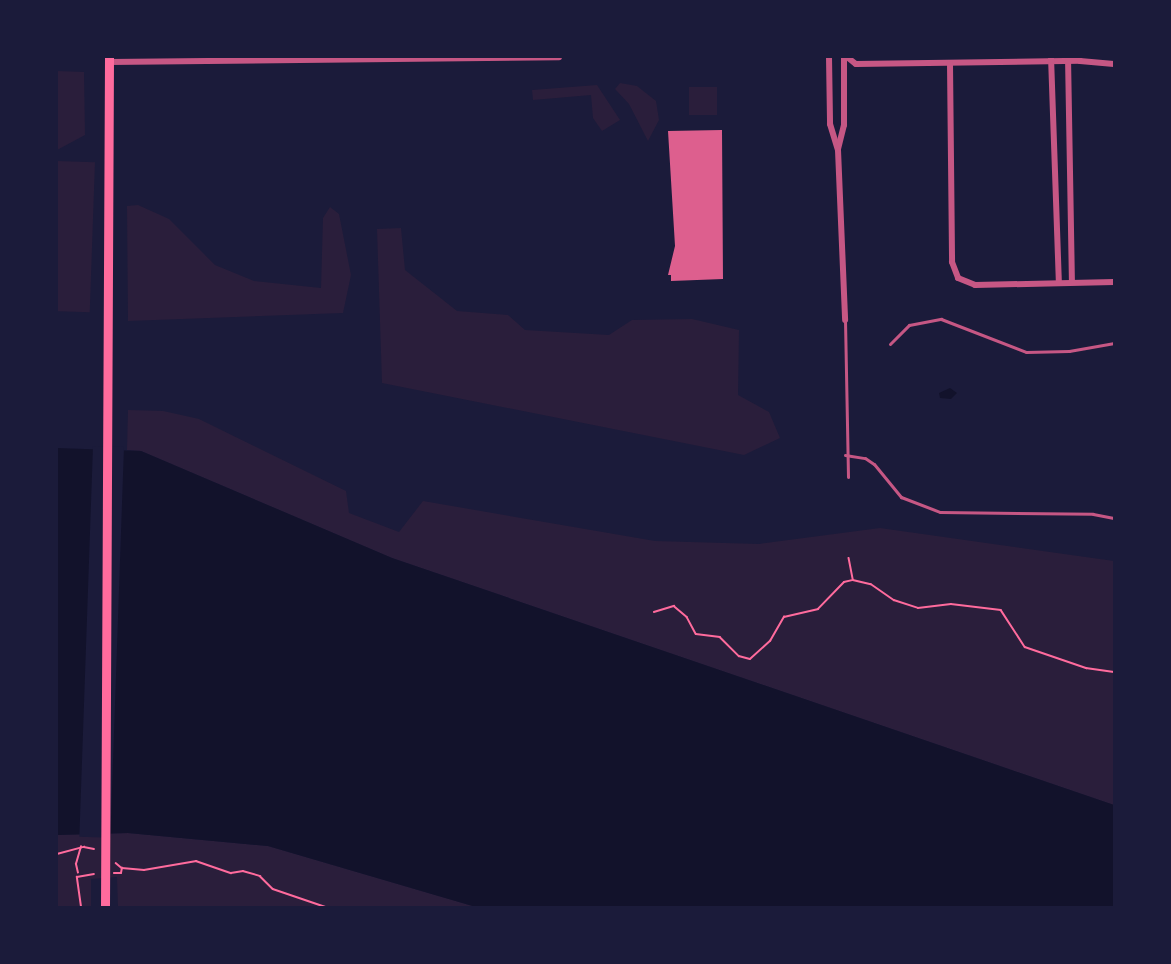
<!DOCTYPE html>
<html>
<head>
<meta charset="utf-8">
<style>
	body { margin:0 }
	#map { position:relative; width:1171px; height:964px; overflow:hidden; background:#1b1b3a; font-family:Jost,sans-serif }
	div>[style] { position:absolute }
	.green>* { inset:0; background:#2a1e3b; transform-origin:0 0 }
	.water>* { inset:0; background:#12122b }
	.pier>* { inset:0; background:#1b1b3a; transform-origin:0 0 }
	.building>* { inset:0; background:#dd5f8e }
	.path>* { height:1.5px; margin:-0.75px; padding:0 0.75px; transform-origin:0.75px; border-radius:0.75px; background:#ff6b9d }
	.service>* { height:3px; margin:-1.5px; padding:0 1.5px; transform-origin:1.5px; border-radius:1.5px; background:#c65784 }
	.minor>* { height:6px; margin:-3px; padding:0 3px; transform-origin:3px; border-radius:3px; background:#c65784 }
	.primary>* { height:9px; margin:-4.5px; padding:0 4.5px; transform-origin:4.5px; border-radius:4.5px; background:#ff6b9d }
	span { translate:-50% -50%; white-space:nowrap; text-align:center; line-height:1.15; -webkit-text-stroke:4.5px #1b1b3a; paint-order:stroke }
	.frame { position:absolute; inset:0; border:58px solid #1b1b3a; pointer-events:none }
</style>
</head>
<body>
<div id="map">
	<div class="green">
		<div style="clip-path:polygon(57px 71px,84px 72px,85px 135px,57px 150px)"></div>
		<div style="clip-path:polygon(620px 83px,637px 86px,656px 101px,659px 120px,648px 141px,629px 104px,615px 89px)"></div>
		<div style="clip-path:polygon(597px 85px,620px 120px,602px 131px,593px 118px,591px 95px,533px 100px,532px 90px)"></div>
		<div style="left:717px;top:87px;width:28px;height:28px;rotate:90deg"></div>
		<div style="left:57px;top:161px;width:38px;height:150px;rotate:2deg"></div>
		<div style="clip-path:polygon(138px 205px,169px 219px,215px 265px,254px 281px,321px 288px,323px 218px,330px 207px,339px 214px,351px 275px,343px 313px,128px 321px,127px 206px)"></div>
		<div style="clip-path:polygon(401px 228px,405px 270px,457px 311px,508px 315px,525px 330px,609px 335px,632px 320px,692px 319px,739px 330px,738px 395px,769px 412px,780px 438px,744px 455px,382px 383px,377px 229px)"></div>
		<div style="clip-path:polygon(128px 410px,163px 411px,199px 419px,346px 491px,349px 513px,399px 532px,423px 501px,655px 541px,759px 544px,880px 528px,1114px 561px,1114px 805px,392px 558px,141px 451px,127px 450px)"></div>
		<div style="clip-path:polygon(128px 833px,268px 846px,476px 907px,118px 907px,117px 877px,91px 879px,91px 907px,57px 907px,57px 835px)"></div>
	</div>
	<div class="water">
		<div style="clip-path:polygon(950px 388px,957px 393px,951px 399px,940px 398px,939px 393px)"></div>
		<div style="clip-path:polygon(57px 448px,141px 451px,392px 558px,1114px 805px,1114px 907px,476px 907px,268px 846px,128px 833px,57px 835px)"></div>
	</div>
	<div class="pier">
		<div style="left:93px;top:446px;width:31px;height:391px;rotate:2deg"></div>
	</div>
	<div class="building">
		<div style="clip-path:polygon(722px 130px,723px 279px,671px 281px,671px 275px,668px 275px,675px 246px,668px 131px)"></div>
	</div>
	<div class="path">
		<div style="left:849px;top:558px;width:21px;rotate:79deg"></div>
		<div style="left:654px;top:612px;width:21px;rotate:-17deg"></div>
		<div style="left:674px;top:606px;width:17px;rotate:40deg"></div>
		<div style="left:687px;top:617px;width:19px;rotate:62deg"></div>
		<div style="left:696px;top:634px;width:24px;rotate:7deg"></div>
		<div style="left:720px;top:637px;width:27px;rotate:45deg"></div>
		<div style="left:739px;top:656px;width:11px;rotate:15deg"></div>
		<div style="left:750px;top:659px;width:27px;rotate:-42deg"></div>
		<div style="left:770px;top:641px;width:28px;rotate:-60deg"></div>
		<div style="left:784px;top:617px;width:35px;rotate:-13deg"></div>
		<div style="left:818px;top:609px;width:37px;rotate:-46deg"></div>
		<div style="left:844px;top:582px;width:9px;rotate:-13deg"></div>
		<div style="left:853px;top:580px;width:18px;rotate:13deg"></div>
		<div style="left:871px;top:584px;width:28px;rotate:35deg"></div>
		<div style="left:894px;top:600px;width:25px;rotate:18deg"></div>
		<div style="left:918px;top:608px;width:33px;rotate:-7deg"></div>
		<div style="left:951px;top:604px;width:50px;rotate:6.8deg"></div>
		<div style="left:1001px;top:610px;width:44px;rotate:57deg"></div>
		<div style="left:1025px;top:647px;width:65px;rotate:19deg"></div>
		<div style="left:1086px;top:668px;width:28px;rotate:8deg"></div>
		<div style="left:57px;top:854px;width:28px;rotate:-15deg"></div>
		<div style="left:84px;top:847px;width:10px;rotate:11deg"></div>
		<div style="left:116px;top:863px;width:8px;rotate:40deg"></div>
		<div style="left:122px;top:868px;width:22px;rotate:5deg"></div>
		<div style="left:144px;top:870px;width:53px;rotate:-9.8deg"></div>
		<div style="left:196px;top:861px;width:37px;rotate:19deg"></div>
		<div style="left:231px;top:873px;width:12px;rotate:-9deg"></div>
		<div style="left:243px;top:871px;width:18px;rotate:16deg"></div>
		<div style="left:260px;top:876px;width:18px;rotate:45deg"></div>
		<div style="left:273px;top:889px;width:56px;rotate:18.8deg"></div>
		<div style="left:78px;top:873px;width:9px;rotate:-103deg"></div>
		<div style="left:76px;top:864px;width:18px;rotate:-74deg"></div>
		<div style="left:114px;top:873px;width:7px"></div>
		<div style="left:121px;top:873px;width:5px;rotate:-79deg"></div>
		<div style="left:81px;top:907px;width:30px;rotate:-98deg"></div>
		<div style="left:77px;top:877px;width:17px;rotate:-10deg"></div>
	</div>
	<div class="service">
		<div style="left:845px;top:320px;width:157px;rotate:88.9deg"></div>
		<div style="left:890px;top:344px;width:27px;rotate:-45deg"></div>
		<div style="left:909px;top:325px;width:33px;rotate:-11deg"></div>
		<div style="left:941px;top:319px;width:91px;rotate:21.2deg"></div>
		<div style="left:1026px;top:352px;width:43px;rotate:-1.3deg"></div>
		<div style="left:1069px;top:351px;width:46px;rotate:-10.1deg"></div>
		<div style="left:845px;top:455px;width:20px;rotate:9deg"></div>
		<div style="left:865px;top:458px;width:11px;rotate:34deg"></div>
		<div style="left:874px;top:464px;width:43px;rotate:50.7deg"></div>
		<div style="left:901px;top:497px;width:42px;rotate:21deg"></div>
		<div style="left:940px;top:512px;width:153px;rotate:0.7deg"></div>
		<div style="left:1093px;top:514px;width:21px;rotate:11deg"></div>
	</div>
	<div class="minor">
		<div style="left:829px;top:57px;width:67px;rotate:89.1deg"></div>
		<div style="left:830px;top:124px;width:27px;rotate:73deg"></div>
		<div style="left:838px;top:150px;width:170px;rotate:87.6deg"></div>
		<div style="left:847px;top:57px;width:11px;rotate:38deg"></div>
		<div style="left:856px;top:64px;width:224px;rotate:-0.8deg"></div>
		<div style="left:1080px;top:61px;width:34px;rotate:5deg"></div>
		<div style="left:1051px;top:57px;width:225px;rotate:88deg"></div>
		<div style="left:1068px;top:57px;width:225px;rotate:89deg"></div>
		<div style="left:109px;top:62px;width:450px;rotate:-0.6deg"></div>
		<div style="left:950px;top:64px;width:198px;rotate:89.4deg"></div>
		<div style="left:952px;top:262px;width:17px;rotate:69deg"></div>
		<div style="left:958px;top:278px;width:18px;rotate:22deg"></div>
		<div style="left:975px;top:285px;width:139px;rotate:-1.2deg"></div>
		<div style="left:838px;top:149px;width:25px;rotate:-76deg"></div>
		<div style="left:844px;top:125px;width:68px;rotate:-90deg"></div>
	</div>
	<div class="primary">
		<div style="left:105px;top:907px;width:850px;rotate:-89.73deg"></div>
	</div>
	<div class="frame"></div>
</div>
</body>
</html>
